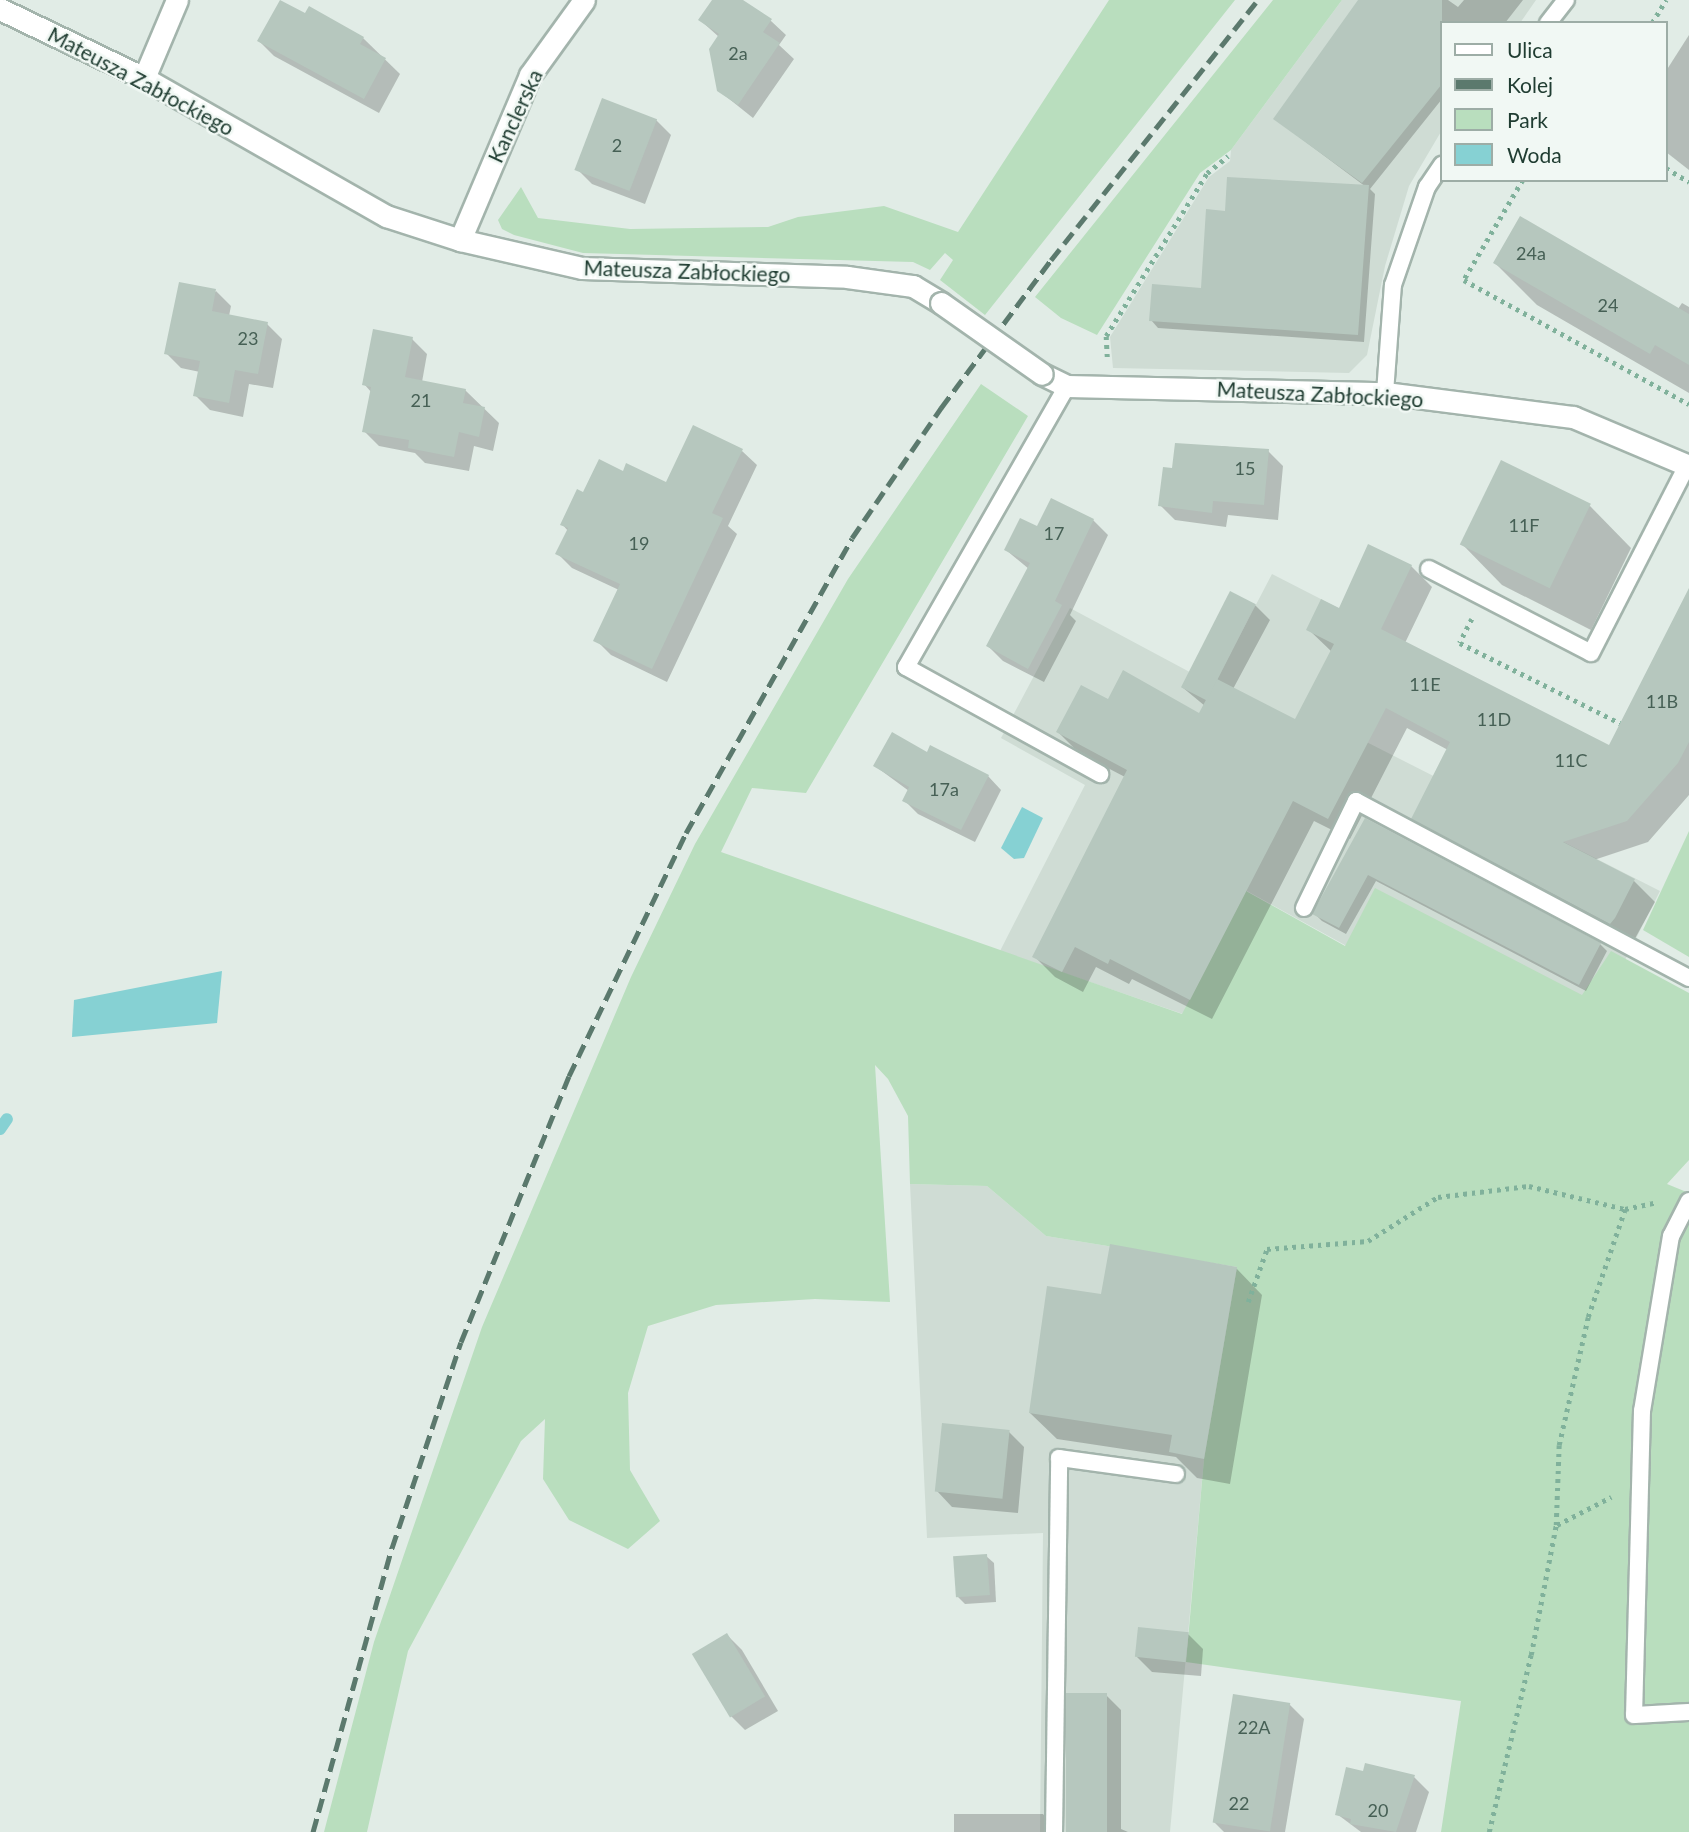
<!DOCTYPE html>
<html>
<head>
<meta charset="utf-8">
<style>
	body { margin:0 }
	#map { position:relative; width:1689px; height:1832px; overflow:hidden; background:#e1ece6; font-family:Lato,sans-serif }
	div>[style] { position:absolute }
	.built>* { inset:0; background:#cfdcd4 }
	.green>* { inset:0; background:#b9debe }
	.water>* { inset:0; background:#86d1d3 }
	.shadow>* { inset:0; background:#0003 }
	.stream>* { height:12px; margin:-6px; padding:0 6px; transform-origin:6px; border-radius:6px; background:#86d1d3 }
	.building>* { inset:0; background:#b6c7be; transform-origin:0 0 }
	.path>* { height:4.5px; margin-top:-2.25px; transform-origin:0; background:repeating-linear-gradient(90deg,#80b19b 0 3.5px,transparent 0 8.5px) }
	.roads { filter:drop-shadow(2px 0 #a3b4ac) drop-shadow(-2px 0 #a3b4ac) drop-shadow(0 2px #a3b4ac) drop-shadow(0 -2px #a3b4ac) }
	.lane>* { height:16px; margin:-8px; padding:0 8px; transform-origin:8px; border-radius:8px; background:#fff }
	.street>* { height:21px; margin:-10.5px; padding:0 10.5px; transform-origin:10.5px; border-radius:10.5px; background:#fff }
	.rail>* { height:5px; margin-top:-2.5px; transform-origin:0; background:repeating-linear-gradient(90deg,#5b796d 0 14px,transparent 0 21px) }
	.bridges { filter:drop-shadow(2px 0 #a3b4ac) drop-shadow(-2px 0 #a3b4ac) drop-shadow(0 2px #a3b4ac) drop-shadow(0 -2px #a3b4ac) }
	.street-bridge>* { height:21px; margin:-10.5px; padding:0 10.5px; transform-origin:10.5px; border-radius:10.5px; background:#fff }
	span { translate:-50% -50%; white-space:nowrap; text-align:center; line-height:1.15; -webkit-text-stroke:5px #f1f8f4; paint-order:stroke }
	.number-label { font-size:18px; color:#466055 }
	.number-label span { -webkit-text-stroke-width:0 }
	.street-label { font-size:21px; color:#203d32 }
	.legend { position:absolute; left:1440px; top:21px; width:228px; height:161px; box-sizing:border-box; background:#f1f8f4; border:2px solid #9dada6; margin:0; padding:9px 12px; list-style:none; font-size:21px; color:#203d32 }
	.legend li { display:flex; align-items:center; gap:14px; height:35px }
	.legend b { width:35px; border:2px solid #9dada6 }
</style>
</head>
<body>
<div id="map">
	<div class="built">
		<div style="clip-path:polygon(1342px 0,1536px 0,1520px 23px,1442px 23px,1442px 130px,1409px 186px,1385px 266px,1367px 355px,1349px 373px,1113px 368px,1110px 337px,1209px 177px,1230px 161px,1231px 150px)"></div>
		<div style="clip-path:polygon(1272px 574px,1354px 616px,1333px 725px,1660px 891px,1570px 1069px,1247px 891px,1183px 1014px,1000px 951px,1085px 785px,1001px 738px,1070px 608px,1214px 685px)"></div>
		<div style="clip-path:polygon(910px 1184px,987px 1186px,1046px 1236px,1237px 1267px,1204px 1459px,1170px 1832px,1040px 1832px,1043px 1533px,927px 1538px)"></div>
	</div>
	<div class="green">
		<div style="clip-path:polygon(1109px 0,1235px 0,985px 315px,940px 280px,953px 260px,945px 253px,930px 270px,913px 262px,583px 253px,514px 235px,502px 229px,498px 220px,521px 187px,538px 218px,630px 229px,768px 227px,798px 217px,884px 206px,958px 232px)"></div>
		<div style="clip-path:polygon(1273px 0,1342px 0,1231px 150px,1200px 173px,1097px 335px,1061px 318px,1035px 297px)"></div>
		<div style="clip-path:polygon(981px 384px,1028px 416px,806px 793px,752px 788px,721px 852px,1182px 1014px,1246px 891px,1345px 946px,1375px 888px,1582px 995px,1611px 951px,1689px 993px,1689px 1160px,1667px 1184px,1689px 1193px,1689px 1832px,1441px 1832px,1461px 1701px,1186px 1662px,1204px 1459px,1237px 1267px,1046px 1236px,987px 1186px,910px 1184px,908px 1116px,888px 1079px,875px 1065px,890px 1302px,815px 1299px,716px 1305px,648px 1326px,628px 1393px,630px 1470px,660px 1521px,628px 1549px,569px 1520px,543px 1479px,545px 1419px,521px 1441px,408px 1651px,367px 1832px,324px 1832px,374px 1642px,482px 1327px,631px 977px,695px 844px,848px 579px)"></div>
		<div style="clip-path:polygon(1689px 831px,1689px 957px,1643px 930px)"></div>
	</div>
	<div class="water">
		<div style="clip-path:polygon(1022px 807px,1043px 818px,1024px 858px,1014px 859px,1001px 848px)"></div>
		<div style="clip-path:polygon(222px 971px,217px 1023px,72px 1037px,74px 1000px)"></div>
	</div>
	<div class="shadow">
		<div style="clip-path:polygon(714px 0,740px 0,771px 21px,786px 35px,779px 45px,794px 59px,753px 118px,718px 90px,719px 37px,700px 20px)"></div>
		<div style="clip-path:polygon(1360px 0,1448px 0,1458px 7px,1464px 0,1523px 0,1505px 23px,1442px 23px,1442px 99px,1370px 189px,1375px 194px,1364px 342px,1158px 328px,1151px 320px,1202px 290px,1226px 213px,1366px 187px,1275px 119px)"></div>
		<div style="clip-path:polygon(1689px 35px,1689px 170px,1666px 152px,1666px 71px)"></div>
		<div style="clip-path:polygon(363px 38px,400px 74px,379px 113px,274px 56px,259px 41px)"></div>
		<div style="clip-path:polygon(656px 120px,671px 135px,645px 204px,592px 184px,577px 169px)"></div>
		<div style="clip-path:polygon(1495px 263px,1678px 309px,1682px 303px,1689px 307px,1689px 393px,1537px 305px)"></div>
		<div style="clip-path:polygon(216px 291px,231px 306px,229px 316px,267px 324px,282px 339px,273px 388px,249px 384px,243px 417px,210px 410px,195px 395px,200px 372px,181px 368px,166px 353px)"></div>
		<div style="clip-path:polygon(412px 339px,427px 354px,422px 382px,465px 390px,499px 423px,493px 451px,474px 446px,469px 471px,425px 463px,415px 453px,379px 446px,364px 431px,372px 393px,364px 384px)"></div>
		<div style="clip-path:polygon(1220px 446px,1268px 451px,1283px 466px,1278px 520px,1228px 515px,1226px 527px,1175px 520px,1160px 505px,1174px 470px)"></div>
		<div style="clip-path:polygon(742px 451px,757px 465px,728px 526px,737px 534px,667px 682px,611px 655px,596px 640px,619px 590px,572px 568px,557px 553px,568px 531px,562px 524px,584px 495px,623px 473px,667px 484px)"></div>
		<div style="clip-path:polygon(1590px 506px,1631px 548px,1591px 630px,1502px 585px,1461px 543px)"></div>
		<div style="clip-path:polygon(1093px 520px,1108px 535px,1070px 615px,1076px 621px,1044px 682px,1003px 661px,988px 646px,1029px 569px,1006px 550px,1038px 528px)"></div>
		<div style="clip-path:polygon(1411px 566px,1432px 587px,1405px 643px,1610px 747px,1689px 592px,1689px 795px,1648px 842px,1594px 860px,1634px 881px,1655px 902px,1632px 944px,1435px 839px,1414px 818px,1448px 750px,1407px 728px,1350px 839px,1314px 821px,1212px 1019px,1132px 979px,1129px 984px,1096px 967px,1083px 992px,1055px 977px,1034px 956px,1125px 777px,1079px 753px,1058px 732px,1109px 701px,1200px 716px,1205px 706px,1182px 687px,1255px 605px,1270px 620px,1233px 689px,1296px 721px,1332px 652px,1308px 629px)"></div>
		<div style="clip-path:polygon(927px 754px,988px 776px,1001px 790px,975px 842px,918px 814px,904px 800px,909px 791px,875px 766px)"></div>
		<div style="clip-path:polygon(1366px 820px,1600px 944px,1607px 951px,1586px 991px,1376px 881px,1346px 934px,1322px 921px,1315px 914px)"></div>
		<div style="clip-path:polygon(1236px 1268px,1262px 1295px,1230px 1484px,1197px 1478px,1176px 1457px,1057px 1439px,1030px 1413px,1102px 1296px)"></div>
		<div style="clip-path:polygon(1009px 1432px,1024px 1447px,1018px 1513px,952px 1507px,937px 1491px)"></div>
		<div style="clip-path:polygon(986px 1556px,994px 1563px,996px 1602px,965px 1604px,958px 1597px)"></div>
		<div style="clip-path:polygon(1188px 1634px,1203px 1649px,1201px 1676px,1152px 1672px,1137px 1657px)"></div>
		<div style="clip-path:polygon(727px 1635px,742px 1650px,778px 1711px,745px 1730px,730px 1715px)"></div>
		<div style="clip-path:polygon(1106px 1695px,1121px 1710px,1121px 1829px,1128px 1832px,1066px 1832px)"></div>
		<div style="clip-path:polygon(1289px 1704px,1304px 1719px,1285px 1832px,1224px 1832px,1213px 1821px)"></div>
		<div style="clip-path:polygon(1365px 1773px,1414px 1777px,1429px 1792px,1416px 1832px,1361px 1832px,1337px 1814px)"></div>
		<div style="clip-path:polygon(954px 1814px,1043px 1814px,1058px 1832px,954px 1832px)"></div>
	</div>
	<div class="stream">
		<div style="left:0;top:1129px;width:12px;rotate:-55deg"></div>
	</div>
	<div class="building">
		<div style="clip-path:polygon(280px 0,305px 13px,309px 6px,364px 37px,360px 44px,386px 58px,364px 99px,257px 41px)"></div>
		<div style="clip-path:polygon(712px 0,743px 0,772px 19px,763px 32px,780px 43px,738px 105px,717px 91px,709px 49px,719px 34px,698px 20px)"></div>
		<div style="clip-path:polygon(1358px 0,1442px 0,1442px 84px,1362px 183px,1273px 119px)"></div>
		<div style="left:602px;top:98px;width:59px;height:77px;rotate:21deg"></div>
		<div style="clip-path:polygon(1227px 177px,1369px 185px,1358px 335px,1149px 321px,1152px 284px,1201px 288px,1206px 209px,1225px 211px)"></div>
		<div style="clip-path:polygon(1520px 216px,1689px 314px,1689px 365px,1655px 345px,1650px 354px,1493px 263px)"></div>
		<div style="clip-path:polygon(179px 282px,216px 289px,212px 311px,268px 322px,258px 374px,235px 370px,229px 403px,193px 396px,200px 361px,164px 354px)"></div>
		<div style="clip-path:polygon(373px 329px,413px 337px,405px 377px,466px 389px,463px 403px,485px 407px,479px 437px,459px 432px,454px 457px,408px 448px,409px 440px,362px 432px,371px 387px,362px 385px)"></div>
		<div style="clip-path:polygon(693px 425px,743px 449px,712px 513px,723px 518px,652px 669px,593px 641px,620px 584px,555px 554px,568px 528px,560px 525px,577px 489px,583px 492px,599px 459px,623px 471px,626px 463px,666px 482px)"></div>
		<div style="clip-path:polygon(1175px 443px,1269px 449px,1264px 505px,1213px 501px,1212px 513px,1158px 506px,1163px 467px,1172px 468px)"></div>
		<div style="left:1501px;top:460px;width:100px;height:94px;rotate:26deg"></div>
		<div style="clip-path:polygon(1051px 498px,1094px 519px,1055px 601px,1062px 605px,1028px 669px,986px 646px,1030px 563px,1004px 550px,1020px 518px,1037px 526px)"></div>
		<div style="clip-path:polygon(1368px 544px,1412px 565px,1381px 629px,1609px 745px,1689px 588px,1689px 742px,1678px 763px,1627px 821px,1563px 842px,1635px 879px,1615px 918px,1610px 924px,1411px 819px,1450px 742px,1386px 708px,1328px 819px,1293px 801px,1190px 1000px,1110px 959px,1108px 964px,1075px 947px,1062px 972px,1032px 957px,1127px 770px,1056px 732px,1081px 685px,1108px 699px,1123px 670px,1199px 713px,1217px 679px,1295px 719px,1334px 644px,1306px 630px,1321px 599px,1339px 608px)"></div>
		<div style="left:1230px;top:591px;width:29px;height:108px;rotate:27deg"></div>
		<div style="clip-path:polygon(892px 732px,927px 752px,930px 745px,989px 775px,961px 830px,902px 801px,909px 787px,873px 766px)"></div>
		<div style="clip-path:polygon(1365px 818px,1601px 943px,1579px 985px,1368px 875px,1339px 928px,1312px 914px)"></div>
		<div style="clip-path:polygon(1110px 1244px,1237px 1267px,1204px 1459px,1169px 1452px,1172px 1435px,1029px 1413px,1047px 1286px,1101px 1294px)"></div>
		<div style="left:942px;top:1423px;width:68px;height:69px;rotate:6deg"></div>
		<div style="left:987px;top:1554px;width:41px;height:34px;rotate:86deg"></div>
		<div style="left:1138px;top:1627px;width:51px;height:30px;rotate:6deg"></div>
		<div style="left:727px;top:1633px;width:74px;height:41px;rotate:59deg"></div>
		<div style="left:1107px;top:1693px;width:139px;height:41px;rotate:90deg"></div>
		<div style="left:1233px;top:1694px;width:58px;height:130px;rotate:9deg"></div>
		<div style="clip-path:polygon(1365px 1763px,1415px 1775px,1396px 1832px,1350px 1824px,1351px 1819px,1335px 1815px,1346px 1767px,1363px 1771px)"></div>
	</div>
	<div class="path">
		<div style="left:1652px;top:23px;width:27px;rotate:-59deg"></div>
		<div style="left:1666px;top:168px;width:27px;rotate:31deg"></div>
		<div style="left:1523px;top:180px;width:116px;rotate:120.5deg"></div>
		<div style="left:1464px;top:280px;width:257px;rotate:28.9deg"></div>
		<div style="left:1107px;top:357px;width:21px;rotate:-93deg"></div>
		<div style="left:1106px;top:336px;width:192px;rotate:-58.2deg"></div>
		<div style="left:1207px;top:173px;width:27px;rotate:-39deg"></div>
		<div style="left:1472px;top:619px;width:27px;rotate:117deg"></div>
		<div style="left:1460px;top:643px;width:179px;rotate:26.6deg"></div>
		<div style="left:1248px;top:1302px;width:56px;rotate:-70.3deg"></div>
		<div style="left:1267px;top:1249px;width:101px;rotate:-4.5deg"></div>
		<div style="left:1368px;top:1241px;width:83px;rotate:-32.2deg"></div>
		<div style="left:1438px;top:1197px;width:92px;rotate:-6.9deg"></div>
		<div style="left:1529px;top:1186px;width:99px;rotate:13.5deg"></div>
		<div style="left:1625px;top:1209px;width:33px;rotate:-12deg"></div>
		<div style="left:1557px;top:1525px;width:61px;rotate:-27.4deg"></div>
		<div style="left:1489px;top:1832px;width:182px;rotate:-76.7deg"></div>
		<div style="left:1531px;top:1655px;width:132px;rotate:-79.1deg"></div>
		<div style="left:1556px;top:1525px;width:80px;rotate:-87.9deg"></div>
		<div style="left:1559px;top:1445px;width:131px;rotate:-77.2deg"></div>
		<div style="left:1588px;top:1317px;width:114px;rotate:-71.1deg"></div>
	</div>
	<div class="roads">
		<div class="lane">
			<div style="left:1548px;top:23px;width:29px;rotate:-52deg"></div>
			<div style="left:1067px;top:386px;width:324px;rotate:119.8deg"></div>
			<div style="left:906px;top:667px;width:222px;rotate:28.9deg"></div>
			<div style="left:1385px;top:393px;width:108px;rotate:-85.8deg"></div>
			<div style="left:1393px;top:285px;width:104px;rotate:-70.9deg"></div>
			<div style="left:1427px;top:187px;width:27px;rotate:-56deg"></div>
			<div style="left:1429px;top:569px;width:182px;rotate:27.4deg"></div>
			<div style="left:1591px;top:653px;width:211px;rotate:-62.9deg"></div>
			<div style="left:1304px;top:908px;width:119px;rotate:-64.1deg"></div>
			<div style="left:1356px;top:801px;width:377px;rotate:28deg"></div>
			<div style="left:1689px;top:1201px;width:39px;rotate:117deg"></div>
			<div style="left:1671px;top:1236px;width:177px;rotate:99.4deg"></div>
			<div style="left:1642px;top:1411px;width:304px;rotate:91.5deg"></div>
			<div style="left:1634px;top:1715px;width:55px;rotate:-3.1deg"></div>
			<div style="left:1054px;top:1832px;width:374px;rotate:-89.2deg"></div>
			<div style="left:1059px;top:1458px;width:118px;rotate:7.8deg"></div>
		</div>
		<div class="street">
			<div style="left:0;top:9px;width:160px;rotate:25.6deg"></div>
			<div style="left:144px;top:78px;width:279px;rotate:29.7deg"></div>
			<div style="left:386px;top:216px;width:78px;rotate:18deg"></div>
			<div style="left:460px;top:240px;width:125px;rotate:12.9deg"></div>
			<div style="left:582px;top:268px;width:265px;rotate:1.9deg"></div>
			<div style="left:847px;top:277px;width:67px;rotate:7.8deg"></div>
			<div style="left:913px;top:286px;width:33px;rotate:31deg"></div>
			<div style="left:144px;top:78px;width:85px;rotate:-67.1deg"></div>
			<div style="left:460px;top:240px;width:179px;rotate:-67deg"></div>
			<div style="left:530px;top:75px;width:92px;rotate:-54.2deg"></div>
			<div style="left:1042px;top:374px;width:28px;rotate:26deg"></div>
			<div style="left:1067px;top:386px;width:318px;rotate:1.3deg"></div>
			<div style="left:1385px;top:393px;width:190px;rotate:7.3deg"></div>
			<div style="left:1573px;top:417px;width:126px;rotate:22.9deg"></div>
		</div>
	</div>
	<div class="rail">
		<div style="left:313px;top:1832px;width:295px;rotate:-74.5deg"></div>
		<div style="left:392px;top:1548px;width:217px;rotate:-71.5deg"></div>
		<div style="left:461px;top:1342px;width:287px;rotate:-67.9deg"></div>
		<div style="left:569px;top:1076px;width:270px;rotate:-64.3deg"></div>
		<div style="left:686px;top:833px;width:338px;rotate:-60.6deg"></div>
		<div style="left:852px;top:538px;width:158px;rotate:-55.6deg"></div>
		<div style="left:941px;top:408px;width:184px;rotate:-53.4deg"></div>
		<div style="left:1051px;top:260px;width:332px;rotate:-51.5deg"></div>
	</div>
	<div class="bridges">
		<div class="street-bridge">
			<div style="left:941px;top:303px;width:123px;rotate:35.1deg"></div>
		</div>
	</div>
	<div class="number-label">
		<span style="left:738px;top:53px">2a</span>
		<span style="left:617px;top:145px">2</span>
		<span style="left:1531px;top:253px">24a</span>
		<span style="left:1608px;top:305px">24</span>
		<span style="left:248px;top:338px">23</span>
		<span style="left:421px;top:400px">21</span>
		<span style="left:1245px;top:468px">15</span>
		<span style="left:1524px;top:525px">11F</span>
		<span style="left:1054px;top:533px">17</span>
		<span style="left:639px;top:543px">19</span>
		<span style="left:1425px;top:684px">11E</span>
		<span style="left:1662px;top:701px">11B</span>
		<span style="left:1494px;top:719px">11D</span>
		<span style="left:1571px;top:760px">11C</span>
		<span style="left:944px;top:789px">17a</span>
		<span style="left:1254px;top:1727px">22A</span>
		<span style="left:1239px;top:1803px">22</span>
		<span style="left:1378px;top:1810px">20</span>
	</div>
	<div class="street-label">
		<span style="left:141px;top:81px;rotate:28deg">Mateusza Zabłockiego</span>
		<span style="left:515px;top:116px;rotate:-65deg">Kanclerska</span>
		<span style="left:687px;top:271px;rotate:2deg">Mateusza Zabłockiego</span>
		<span style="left:1320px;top:394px;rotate:3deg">Mateusza Zabłockiego</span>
	</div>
	<ul class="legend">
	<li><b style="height:9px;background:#fff"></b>Ulica</li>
	<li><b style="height:9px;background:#5b796d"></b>Kolej</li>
	<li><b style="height:19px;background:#b9debe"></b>Park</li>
	<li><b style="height:19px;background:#86d1d3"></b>Woda</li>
	</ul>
</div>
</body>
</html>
